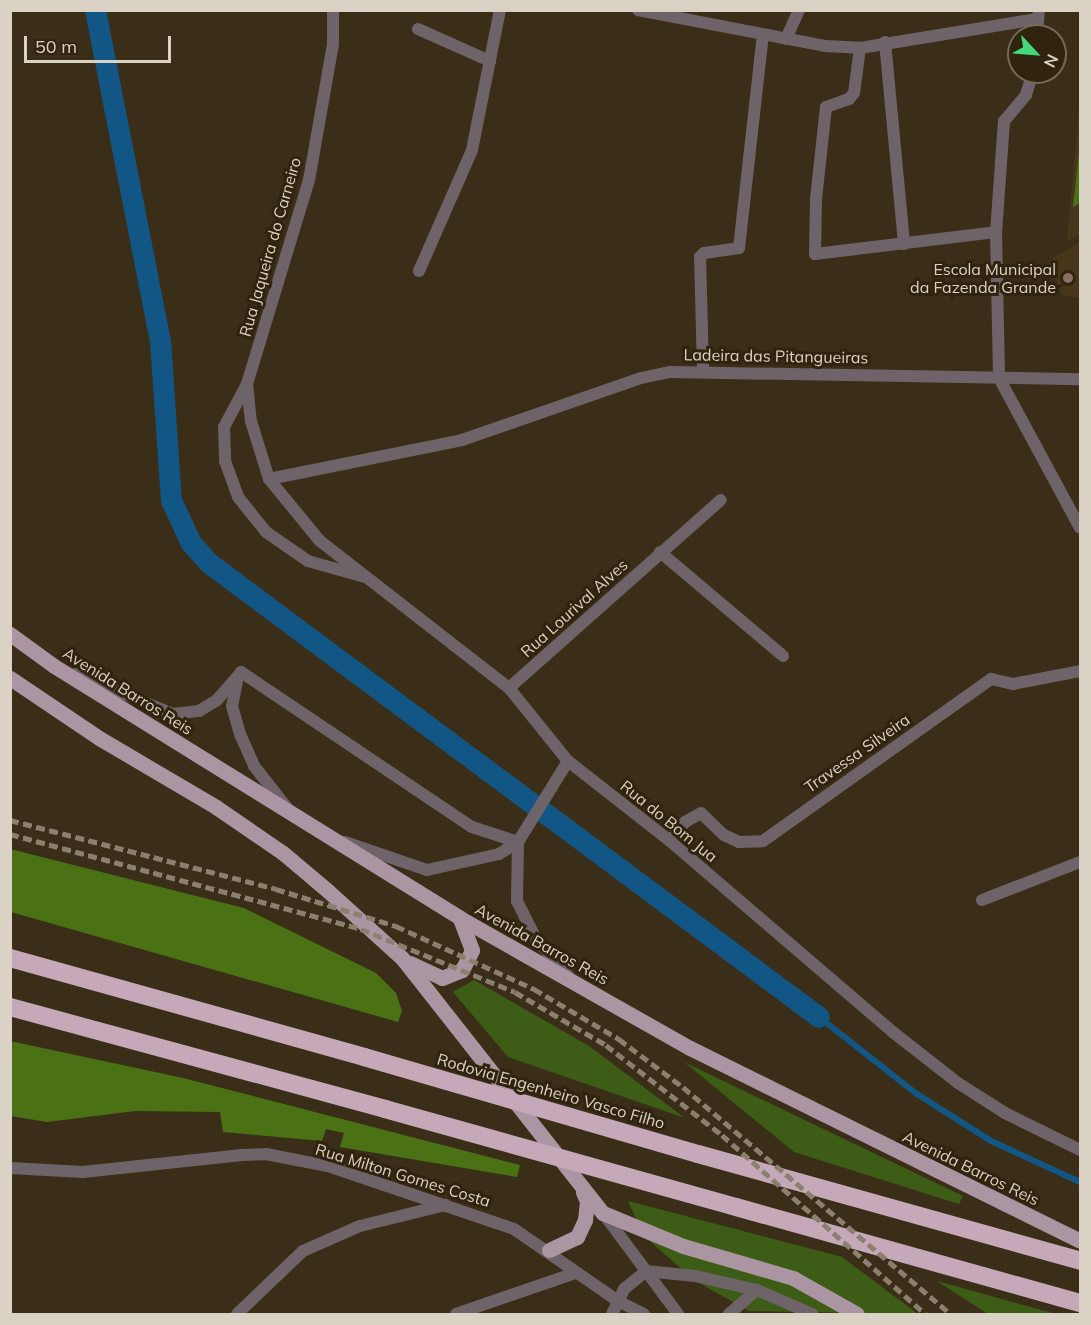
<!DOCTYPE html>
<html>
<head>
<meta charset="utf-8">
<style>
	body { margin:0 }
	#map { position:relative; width:1091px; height:1325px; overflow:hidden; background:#3b2e18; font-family:Mulish,sans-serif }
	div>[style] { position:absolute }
	.built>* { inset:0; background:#47361a }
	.green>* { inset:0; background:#3d5d16 }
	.forest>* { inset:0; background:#4a7214 }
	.stream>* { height:6px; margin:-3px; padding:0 3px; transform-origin:3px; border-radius:3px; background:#125686 }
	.canal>* { height:21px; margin:-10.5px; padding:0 10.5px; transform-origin:10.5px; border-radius:10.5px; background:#125686 }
	.minor>* { height:12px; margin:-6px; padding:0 6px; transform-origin:6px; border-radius:6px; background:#6f636a }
	.tertiary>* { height:12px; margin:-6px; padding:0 6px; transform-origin:6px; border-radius:6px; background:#6f636a }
	.primary>* { height:15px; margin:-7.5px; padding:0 7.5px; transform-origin:7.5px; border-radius:7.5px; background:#ac95a2 }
	.motorway>* { height:18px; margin:-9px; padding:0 9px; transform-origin:9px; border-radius:9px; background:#c5a9b9 }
	.rail>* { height:4.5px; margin-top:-2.25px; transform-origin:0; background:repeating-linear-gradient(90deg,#8b806f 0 9px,transparent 0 13.5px) }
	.motorway-bridge>* { height:18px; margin:-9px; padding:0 9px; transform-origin:9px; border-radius:9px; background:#c5a9b9 }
	.dots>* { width:16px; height:16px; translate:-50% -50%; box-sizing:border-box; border:3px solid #30240e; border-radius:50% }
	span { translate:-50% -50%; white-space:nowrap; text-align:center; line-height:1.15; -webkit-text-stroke:6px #30240e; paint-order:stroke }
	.street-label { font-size:16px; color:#dad2c5 }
	.poi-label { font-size:16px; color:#dad2c5 }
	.right { translate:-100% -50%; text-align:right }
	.frame { position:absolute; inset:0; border:12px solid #dad2c5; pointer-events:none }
	.north { position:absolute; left:1007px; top:24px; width:60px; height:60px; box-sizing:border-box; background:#30240e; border:2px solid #746a57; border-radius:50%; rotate:116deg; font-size:16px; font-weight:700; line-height:24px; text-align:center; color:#dad2c5 }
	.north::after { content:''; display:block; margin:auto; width:21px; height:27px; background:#44d77b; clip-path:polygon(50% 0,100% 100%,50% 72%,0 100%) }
	.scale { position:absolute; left:24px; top:36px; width:147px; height:27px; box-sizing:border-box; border:3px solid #dad2c5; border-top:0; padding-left:8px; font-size:18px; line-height:21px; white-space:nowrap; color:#dad2c5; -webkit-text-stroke:4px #30240e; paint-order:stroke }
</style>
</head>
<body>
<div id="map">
	<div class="built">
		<div style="clip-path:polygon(1080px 98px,1080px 234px,1067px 241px)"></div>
		<div style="clip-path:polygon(1080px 242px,1080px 298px,1062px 295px,1048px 261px)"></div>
	</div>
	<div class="green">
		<div style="clip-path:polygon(474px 980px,589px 1046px,685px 1118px,508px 1057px,453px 992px)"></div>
		<div style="clip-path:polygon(684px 1062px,963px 1196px,959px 1204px,794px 1152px)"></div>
		<div style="clip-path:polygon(628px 1201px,842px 1257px,918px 1314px,749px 1311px,694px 1280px,644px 1236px)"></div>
		<div style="clip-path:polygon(937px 1281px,1056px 1314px,988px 1314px)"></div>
	</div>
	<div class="forest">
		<div style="clip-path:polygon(1080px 143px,1080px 203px,1073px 207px)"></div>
		<div style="clip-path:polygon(10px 849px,244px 908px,376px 973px,396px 993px,402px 1011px,398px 1022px,11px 912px)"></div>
		<div style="clip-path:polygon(10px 1041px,183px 1078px,520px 1165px,517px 1177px,340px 1147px,344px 1133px,326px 1129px,322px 1141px,223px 1132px,220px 1112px,135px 1111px,47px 1122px,11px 1116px)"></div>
	</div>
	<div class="stream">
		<div style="left:819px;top:1017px;width:125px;rotate:38.2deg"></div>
		<div style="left:917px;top:1094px;width:88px;rotate:32.4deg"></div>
		<div style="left:991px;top:1141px;width:98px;rotate:24.7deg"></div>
	</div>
	<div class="canal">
		<div style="left:95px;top:10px;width:336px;rotate:78.9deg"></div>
		<div style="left:160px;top:340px;width:160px;rotate:86.1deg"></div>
		<div style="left:171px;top:500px;width:47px;rotate:65.1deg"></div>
		<div style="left:191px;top:543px;width:27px;rotate:48deg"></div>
		<div style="left:209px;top:563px;width:760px;rotate:36.66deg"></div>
	</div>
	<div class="minor">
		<div style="left:638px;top:10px;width:190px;rotate:10.9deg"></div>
		<div style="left:825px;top:46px;width:35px;rotate:3deg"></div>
		<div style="left:860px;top:48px;width:180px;rotate:-9.3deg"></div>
		<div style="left:418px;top:29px;width:79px;rotate:24deg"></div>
		<div style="left:1037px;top:36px;width:26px;rotate:-86deg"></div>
		<div style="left:786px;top:39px;width:32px;rotate:-66deg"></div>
		<div style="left:885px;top:42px;width:203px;rotate:84.6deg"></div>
		<div style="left:860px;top:48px;width:45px;rotate:97.6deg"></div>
		<div style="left:854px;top:93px;width:8px;rotate:130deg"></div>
		<div style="left:849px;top:99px;width:24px;rotate:161deg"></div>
		<div style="left:826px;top:107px;width:93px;rotate:96.2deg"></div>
		<div style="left:816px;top:199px;width:55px;rotate:91deg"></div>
		<div style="left:815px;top:254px;width:182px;rotate:-6.9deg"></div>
		<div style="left:1033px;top:72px;width:24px;rotate:107deg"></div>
		<div style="left:1026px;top:95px;width:34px;rotate:130deg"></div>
		<div style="left:1004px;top:121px;width:111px;rotate:94.1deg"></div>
		<div style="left:996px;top:232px;width:146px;rotate:88.8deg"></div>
		<div style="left:999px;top:378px;width:170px;rotate:61.6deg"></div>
		<div style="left:419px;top:271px;width:132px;rotate:-66.3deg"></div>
		<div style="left:472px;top:150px;width:143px;rotate:-78.7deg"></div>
		<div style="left:703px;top:370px;width:113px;rotate:-91.5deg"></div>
		<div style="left:700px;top:257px;width:6px;rotate:-45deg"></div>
		<div style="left:704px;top:253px;width:35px;rotate:-8deg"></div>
		<div style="left:739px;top:248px;width:215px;rotate:-83.6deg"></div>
		<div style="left:247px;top:384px;width:49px;rotate:118.1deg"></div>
		<div style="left:224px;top:427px;width:34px;rotate:88deg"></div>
		<div style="left:225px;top:461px;width:38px;rotate:70deg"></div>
		<div style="left:238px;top:497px;width:45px;rotate:51.3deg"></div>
		<div style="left:266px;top:532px;width:51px;rotate:34.6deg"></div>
		<div style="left:308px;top:561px;width:59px;rotate:15.7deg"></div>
		<div style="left:660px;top:552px;width:161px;rotate:40.2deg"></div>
		<div style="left:241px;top:672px;width:278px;rotate:33.9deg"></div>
		<div style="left:472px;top:827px;width:48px;rotate:18.1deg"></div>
		<div style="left:75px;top:674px;width:106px;rotate:22.2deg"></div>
		<div style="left:173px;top:714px;width:26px;rotate:-7deg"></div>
		<div style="left:199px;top:711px;width:21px;rotate:-31deg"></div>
		<div style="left:217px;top:700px;width:37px;rotate:-49deg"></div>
		<div style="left:237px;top:681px;width:25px;rotate:101deg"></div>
		<div style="left:232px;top:706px;width:29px;rotate:74deg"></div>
		<div style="left:240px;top:734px;width:35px;rotate:66deg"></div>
		<div style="left:254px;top:766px;width:55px;rotate:51.7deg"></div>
		<div style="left:509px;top:688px;width:283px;rotate:-41.6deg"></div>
		<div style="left:670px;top:841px;width:24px;rotate:-52deg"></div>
		<div style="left:685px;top:822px;width:18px;rotate:-29deg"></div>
		<div style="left:701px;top:813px;width:32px;rotate:44deg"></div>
		<div style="left:724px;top:835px;width:17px;rotate:25deg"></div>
		<div style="left:739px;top:842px;width:24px;rotate:-2deg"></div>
		<div style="left:763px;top:841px;width:280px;rotate:-35.4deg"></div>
		<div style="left:991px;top:679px;width:23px;rotate:13deg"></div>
		<div style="left:1013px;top:684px;width:68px;rotate:-11deg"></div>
		<div style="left:982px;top:900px;width:105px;rotate:-21.2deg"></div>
		<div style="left:10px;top:1168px;width:73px;rotate:3.1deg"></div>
		<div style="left:83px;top:1172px;width:160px;rotate:-6.1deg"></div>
		<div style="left:242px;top:1155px;width:24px;rotate:-2deg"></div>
		<div style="left:266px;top:1154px;width:63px;rotate:11deg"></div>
		<div style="left:328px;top:1166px;width:196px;rotate:18.7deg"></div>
		<div style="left:514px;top:1229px;width:126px;rotate:34.7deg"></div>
		<div style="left:646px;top:1271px;width:54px;rotate:53.3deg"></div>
		<div style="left:237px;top:1314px;width:91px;rotate:-43.7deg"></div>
		<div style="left:303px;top:1251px;width:62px;rotate:-23.7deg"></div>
		<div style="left:360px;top:1226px;width:88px;rotate:-13.9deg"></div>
		<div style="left:456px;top:1314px;width:126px;rotate:-19deg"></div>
	</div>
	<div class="tertiary">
		<div style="left:333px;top:10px;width:34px;rotate:90deg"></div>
		<div style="left:333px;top:44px;width:138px;rotate:100deg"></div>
		<div style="left:309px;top:180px;width:213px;rotate:106.9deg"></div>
		<div style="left:247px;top:384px;width:37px;rotate:84deg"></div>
		<div style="left:251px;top:421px;width:61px;rotate:72.8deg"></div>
		<div style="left:269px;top:479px;width:80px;rotate:50.6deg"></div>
		<div style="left:320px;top:541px;width:239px;rotate:37.9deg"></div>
		<div style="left:509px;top:688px;width:94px;rotate:51.1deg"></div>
		<div style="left:568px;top:761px;width:130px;rotate:38.1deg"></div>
		<div style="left:670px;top:841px;width:295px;rotate:40.6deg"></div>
		<div style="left:894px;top:1033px;width:81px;rotate:38deg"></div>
		<div style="left:958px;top:1083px;width:56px;rotate:32.6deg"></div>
		<div style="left:1005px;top:1113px;width:84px;rotate:26.3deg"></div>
		<div style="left:269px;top:479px;width:197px;rotate:-11.4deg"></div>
		<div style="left:462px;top:440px;width:189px;rotate:-19.1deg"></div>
		<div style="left:641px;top:378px;width:30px;rotate:-12deg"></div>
		<div style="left:670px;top:372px;width:410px;rotate:1deg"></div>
		<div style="left:345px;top:842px;width:87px;rotate:18.9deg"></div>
		<div style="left:427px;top:870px;width:74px;rotate:-12.5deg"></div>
		<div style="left:499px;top:854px;width:22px;rotate:-32deg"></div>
		<div style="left:518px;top:842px;width:95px;rotate:-58.3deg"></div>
		<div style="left:518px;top:842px;width:59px;rotate:91deg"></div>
		<div style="left:517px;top:901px;width:42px;rotate:63.4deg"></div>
		<div style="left:536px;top:939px;width:50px;rotate:49deg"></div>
		<div style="left:603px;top:1213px;width:72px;rotate:53.4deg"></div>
		<div style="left:646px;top:1271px;width:49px;rotate:5.8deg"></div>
		<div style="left:695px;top:1276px;width:64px;rotate:12.7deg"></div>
		<div style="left:757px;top:1290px;width:60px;rotate:23.6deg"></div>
		<div style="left:618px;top:1301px;width:29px;rotate:27deg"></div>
		<div style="left:612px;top:1314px;width:28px;rotate:-64deg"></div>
		<div style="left:624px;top:1289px;width:28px;rotate:-39deg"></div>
		<div style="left:729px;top:1314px;width:37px;rotate:-41deg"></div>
	</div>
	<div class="primary">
		<div style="left:10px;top:634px;width:54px;rotate:36deg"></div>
		<div style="left:54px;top:666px;width:478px;rotate:31.8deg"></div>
		<div style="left:460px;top:918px;width:264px;rotate:29.5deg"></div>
		<div style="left:690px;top:1048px;width:435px;rotate:26.3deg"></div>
		<div style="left:10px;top:678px;width:107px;rotate:34deg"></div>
		<div style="left:99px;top:738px;width:136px;rotate:30.5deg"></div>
		<div style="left:216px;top:807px;width:81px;rotate:34.5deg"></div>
		<div style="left:283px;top:853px;width:59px;rotate:40.2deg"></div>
		<div style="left:328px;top:891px;width:100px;rotate:42.2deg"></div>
		<div style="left:402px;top:958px;width:325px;rotate:51.8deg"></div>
		<div style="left:603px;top:1213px;width:87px;rotate:22.4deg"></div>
		<div style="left:683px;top:1246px;width:115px;rotate:16.2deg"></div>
		<div style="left:793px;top:1278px;width:73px;rotate:29.4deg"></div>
		<div style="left:410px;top:963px;width:35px;rotate:25deg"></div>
		<div style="left:442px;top:978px;width:22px;rotate:-22deg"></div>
		<div style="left:462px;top:970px;width:22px;rotate:-63deg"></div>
		<div style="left:472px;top:950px;width:34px;rotate:-111deg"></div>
		<div style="left:549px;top:1250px;width:31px;rotate:-25deg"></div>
		<div style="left:577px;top:1237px;width:19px;rotate:-65deg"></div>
		<div style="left:585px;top:1220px;width:19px;rotate:-84deg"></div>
		<div style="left:587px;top:1201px;width:10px;rotate:-114deg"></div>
	</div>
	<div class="motorway">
		<div style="left:10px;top:958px;width:368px;rotate:15.6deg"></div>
		<div style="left:10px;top:1007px;width:389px;rotate:15.2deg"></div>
		<div style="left:698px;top:1154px;width:397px;rotate:15.6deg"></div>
		<div style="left:736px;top:1207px;width:357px;rotate:15.6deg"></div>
	</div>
	<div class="rail">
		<div style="left:10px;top:820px;width:275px;rotate:14.5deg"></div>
		<div style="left:276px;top:889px;width:126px;rotate:17.1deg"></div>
		<div style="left:396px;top:926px;width:152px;rotate:24.5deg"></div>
		<div style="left:534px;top:989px;width:99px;rotate:30.5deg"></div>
		<div style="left:619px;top:1039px;width:80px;rotate:36.9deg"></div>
		<div style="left:683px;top:1087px;width:351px;rotate:40.3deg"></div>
		<div style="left:10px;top:834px;width:364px;rotate:15.1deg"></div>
		<div style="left:361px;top:929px;width:166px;rotate:22.2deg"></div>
		<div style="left:515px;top:992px;width:105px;rotate:30.2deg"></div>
		<div style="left:606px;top:1045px;width:147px;rotate:37.8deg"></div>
		<div style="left:722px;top:1135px;width:271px;rotate:41.3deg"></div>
	</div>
	<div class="motorway-bridge">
		<div style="left:364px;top:1057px;width:348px;rotate:16.2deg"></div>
		<div style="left:385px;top:1109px;width:364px;rotate:15.6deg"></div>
	</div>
	<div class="dots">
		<div style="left:1068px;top:278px;background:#8d6e63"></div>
	</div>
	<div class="street-label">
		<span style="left:270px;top:247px;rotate:-74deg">Rua Jaqueira do Carneiro</span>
		<span style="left:776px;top:356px;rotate:1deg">Ladeira das Pitangueiras</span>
		<span style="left:574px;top:608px;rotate:-42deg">Rua Lourival Alves</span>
		<span style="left:128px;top:691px;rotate:32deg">Avenida Barros Reis</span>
		<span style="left:857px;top:753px;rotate:-35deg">Travessa Silveira</span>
		<span style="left:669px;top:821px;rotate:39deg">Rua do Bom Jua</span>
		<span style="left:542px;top:944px;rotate:29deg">Avenida Barros Reis</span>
		<span style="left:551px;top:1091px;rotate:16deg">Rodovia Engenheiro Vasco Filho</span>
		<span style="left:971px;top:1168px;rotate:26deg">Avenida Barros Reis</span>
		<span style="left:403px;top:1175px;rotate:17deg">Rua Milton Gomes Costa</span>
	</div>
	<div class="poi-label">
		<span class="right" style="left:1056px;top:278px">Escola Municipal<br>da Fazenda Grande</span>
	</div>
	<div class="frame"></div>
	<div class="north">N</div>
	<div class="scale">50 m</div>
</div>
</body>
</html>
